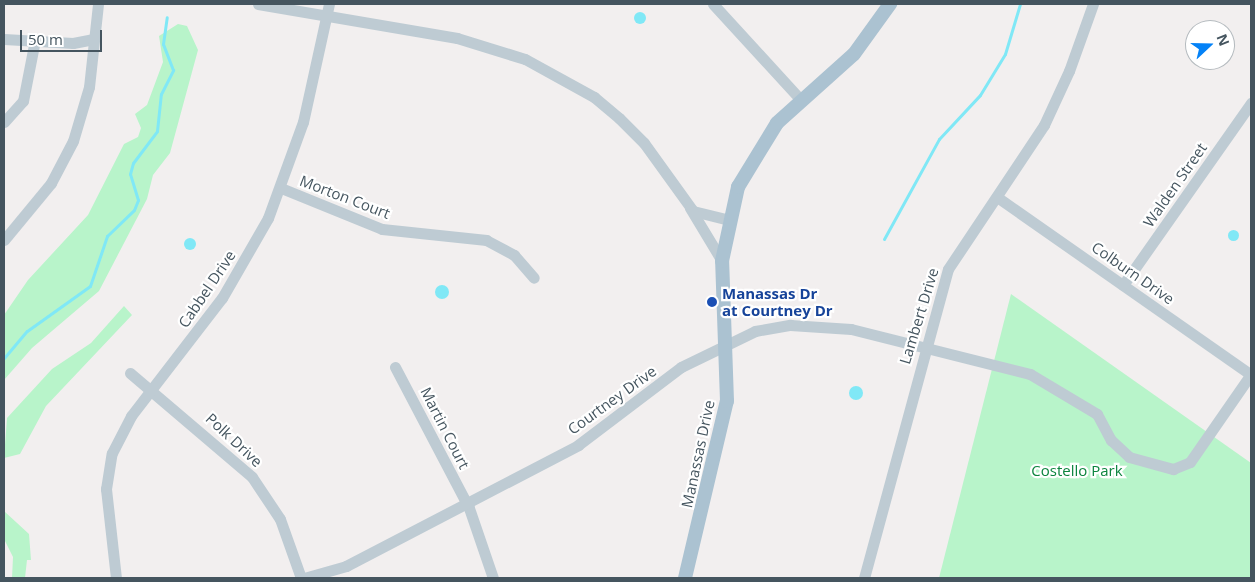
<!DOCTYPE html>
<html>
<head>
<meta charset="utf-8">
<style>
	body { margin:0 }
	#map { position:relative; width:1255px; height:582px; overflow:hidden; background:#f2efef; font-family:"Open Sans",sans-serif }
	div>[style] { position:absolute }
	.green>* { inset:0; background:#b8f4ca }
	.water>* { inset:0; background:#80e8f6 }
	.round { border-radius:50% }
	.stream>* { height:3px; margin:-1.5px; padding:0 1.5px; transform-origin:1.5px; border-radius:1.5px; background:#80e8f6 }
	.minor>* { height:11px; margin:-5.5px; padding:0 5.5px; transform-origin:5.5px; border-radius:5.5px; background:#becbd3 }
	.major>* { height:14px; margin:-7px; padding:0 7px; transform-origin:7px; border-radius:7px; background:#abc2d1 }
	.dots>* { width:14px; height:14px; translate:-50% -50%; box-sizing:border-box; border:2px solid #fff; border-radius:50% }
	span { translate:-50% -50%; white-space:nowrap; text-align:center; line-height:1.15; -webkit-text-stroke:4.5px #fff; paint-order:stroke }
	.street-label { font-size:15px; color:#45555f }
	.transit-label { font-size:15px; color:#164399; font-weight:700 }
	.left { translate:0 -50%; text-align:left }
	.park-label { font-size:15px; color:#0c843e }
	.frame { position:absolute; inset:0; border:5px solid #45555f; pointer-events:none }
	.north { position:absolute; left:1185px; top:20px; width:50px; height:50px; box-sizing:border-box; background:#fff; border:1px solid #b5bbbf; border-radius:50%; rotate:69deg; font-size:14px; font-weight:700; line-height:20px; text-align:center; color:#45555f }
	.north::after { content:''; display:block; margin:auto; width:18px; height:22px; background:#0482f7; clip-path:polygon(50% 0,100% 100%,50% 72%,0 100%) }
	.scale { position:absolute; left:20px; top:30px; width:82px; height:22px; box-sizing:border-box; border:2px solid #45555f; border-top:0; padding-left:6px; font-size:15px; line-height:18px; white-space:nowrap; color:#45555f; -webkit-text-stroke:4px #fff; paint-order:stroke }
</style>
</head>
<body>
<div id="map">
	<div class="green">
		<div style="clip-path:polygon(178px 24px,187px 26px,198px 50px,170px 153px,153px 175px,147px 199px,99px 291px,32px 348px,4px 380px,4px 315px,28px 280px,88px 215px,124px 144px,138px 137px,141px 128px,135px 114px,147px 105px,163px 62px,159px 36px)"></div>
		<div style="clip-path:polygon(1011px 294px,1251px 463px,1251px 578px,939px 578px)"></div>
		<div style="clip-path:polygon(124px 306px,132px 315px,46px 406px,20px 454px,4px 458px,7px 418px,52px 369px,91px 343px)"></div>
		<div style="clip-path:polygon(4px 511px,29px 534px,31px 560px,27px 560px,25px 578px,12px 578px,13px 557px,4px 539px)"></div>
	</div>
	<div class="water">
		<div class="round" style="left:634px;top:12px;width:12px;height:12px"></div>
		<div class="round" style="left:1227.5px;top:229.5px;width:11px;height:11px"></div>
		<div class="round" style="left:184px;top:238px;width:12px;height:12px"></div>
		<div class="round" style="left:435px;top:285px;width:14px;height:14px"></div>
		<div class="round" style="left:849px;top:386px;width:14px;height:14px"></div>
	</div>
	<div class="stream">
		<div style="left:884px;top:239px;width:114px;rotate:-61.2deg"></div>
		<div style="left:939px;top:139px;width:60px;rotate:-47deg"></div>
		<div style="left:980px;top:95px;width:48px;rotate:-58.6deg"></div>
		<div style="left:1005px;top:54px;width:52px;rotate:-73.3deg"></div>
		<div style="left:4px;top:358px;width:35px;rotate:-50deg"></div>
		<div style="left:27px;top:331px;width:77px;rotate:-35.5deg"></div>
		<div style="left:90px;top:286px;width:53px;rotate:-71.2deg"></div>
		<div style="left:107px;top:236px;width:37px;rotate:-44deg"></div>
		<div style="left:134px;top:210px;width:11px;rotate:-68deg"></div>
		<div style="left:138px;top:200px;width:27px;rotate:-107deg"></div>
		<div style="left:130px;top:174px;width:11px;rotate:-75deg"></div>
		<div style="left:133px;top:163px;width:40px;rotate:-53deg"></div>
		<div style="left:157px;top:131px;width:37px;rotate:-84deg"></div>
		<div style="left:161px;top:94px;width:27px;rotate:-63deg"></div>
		<div style="left:173px;top:70px;width:28px;rotate:-111deg"></div>
		<div style="left:163px;top:44px;width:27px;rotate:-82deg"></div>
	</div>
	<div class="minor">
		<div style="left:258px;top:4px;width:202px;rotate:9.7deg"></div>
		<div style="left:457px;top:38px;width:71px;rotate:17.2deg"></div>
		<div style="left:525px;top:59px;width:79px;rotate:28.8deg"></div>
		<div style="left:594px;top:97px;width:33px;rotate:40deg"></div>
		<div style="left:619px;top:118px;width:35px;rotate:45deg"></div>
		<div style="left:644px;top:143px;width:84px;rotate:54.2deg"></div>
		<div style="left:693px;top:211px;width:36px;rotate:14deg"></div>
		<div style="left:713px;top:4px;width:130px;rotate:47.5deg"></div>
		<div style="left:4px;top:39px;width:69px;rotate:3.3deg"></div>
		<div style="left:73px;top:43px;width:21px;rotate:-11deg"></div>
		<div style="left:4px;top:122px;width:28px;rotate:-48deg"></div>
		<div style="left:23px;top:101px;width:62px;rotate:-78.9deg"></div>
		<div style="left:281px;top:188px;width:109px;rotate:22.1deg"></div>
		<div style="left:382px;top:229px;width:105px;rotate:6deg"></div>
		<div style="left:486px;top:240px;width:32px;rotate:28deg"></div>
		<div style="left:514px;top:255px;width:30px;rotate:49deg"></div>
		<div style="left:997px;top:197px;width:310px;rotate:35deg"></div>
		<div style="left:690px;top:208px;width:62px;rotate:58.9deg"></div>
		<div style="left:4px;top:240px;width:74px;rotate:-50.5deg"></div>
		<div style="left:51px;top:183px;width:47px;rotate:-62.4deg"></div>
		<div style="left:73px;top:141px;width:56px;rotate:-73.5deg"></div>
		<div style="left:89px;top:87px;width:83px;rotate:-83.8deg"></div>
		<div style="left:1123px;top:285px;width:223px;rotate:-54.9deg"></div>
		<div style="left:395px;top:367px;width:159px;rotate:62.3deg"></div>
		<div style="left:469px;top:508px;width:74px;rotate:71.1deg"></div>
		<div style="left:130px;top:373px;width:160px;rotate:40.4deg"></div>
		<div style="left:252px;top:477px;width:50px;rotate:56.3deg"></div>
		<div style="left:280px;top:519px;width:63px;rotate:70.4deg"></div>
		<div style="left:116px;top:578px;width:90px;rotate:-96.4deg"></div>
		<div style="left:106px;top:489px;width:36px;rotate:-81deg"></div>
		<div style="left:112px;top:453px;width:42px;rotate:-62.8deg"></div>
		<div style="left:131px;top:416px;width:149px;rotate:-52.4deg"></div>
		<div style="left:222px;top:298px;width:92px;rotate:-60.1deg"></div>
		<div style="left:268px;top:218px;width:102px;rotate:-70deg"></div>
		<div style="left:303px;top:122px;width:121px;rotate:-77.6deg"></div>
		<div style="left:304px;top:578px;width:44px;rotate:-15.9deg"></div>
		<div style="left:346px;top:566px;width:262px;rotate:-27.5deg"></div>
		<div style="left:578px;top:445px;width:129px;rotate:-37.1deg"></div>
		<div style="left:681px;top:367px;width:82px;rotate:-25.9deg"></div>
		<div style="left:755px;top:331px;width:36px;rotate:-10deg"></div>
		<div style="left:790px;top:325px;width:61px;rotate:3.8deg"></div>
		<div style="left:851px;top:329px;width:185px;rotate:14.1deg"></div>
		<div style="left:1030px;top:374px;width:78px;rotate:30.8deg"></div>
		<div style="left:1097px;top:414px;width:30px;rotate:62deg"></div>
		<div style="left:1111px;top:440px;width:25px;rotate:43deg"></div>
		<div style="left:1129px;top:457px;width:46px;rotate:15.3deg"></div>
		<div style="left:1173px;top:469px;width:18px;rotate:-22deg"></div>
		<div style="left:1190px;top:462px;width:107px;rotate:-55.3deg"></div>
		<div style="left:864px;top:578px;width:320px;rotate:-74.8deg"></div>
		<div style="left:948px;top:269px;width:173px;rotate:-56.3deg"></div>
		<div style="left:1044px;top:125px;width:60px;rotate:-65.2deg"></div>
		<div style="left:1069px;top:71px;width:71px;rotate:-70.3deg"></div>
	</div>
	<div class="major">
		<div style="left:685px;top:578px;width:182px;rotate:-76.7deg"></div>
		<div style="left:727px;top:401px;width:140px;rotate:-92deg"></div>
		<div style="left:722px;top:261px;width:76px;rotate:-77.8deg"></div>
		<div style="left:738px;top:187px;width:75px;rotate:-58.6deg"></div>
		<div style="left:777px;top:123px;width:103px;rotate:-41.9deg"></div>
		<div style="left:854px;top:54px;width:62px;rotate:-54.2deg"></div>
	</div>
	<div class="dots">
		<div style="left:712px;top:302px;background:#1a4fb4"></div>
	</div>
	<div class="street-label">
		<span style="left:1175px;top:185px;rotate:-55deg">Walden Street</span>
		<span style="left:345px;top:197px;rotate:21deg">Morton Court</span>
		<span style="left:1133px;top:273px;rotate:35deg">Colburn Drive</span>
		<span style="left:207px;top:289px;rotate:-56deg">Cabbel Drive</span>
		<span style="left:919px;top:316px;rotate:-73deg">Lambert Drive</span>
		<span style="left:612px;top:400px;rotate:-36deg">Courtney Drive</span>
		<span style="left:445px;top:428px;rotate:63deg">Martin Court</span>
		<span style="left:234px;top:440px;rotate:43deg">Polk Drive</span>
		<span style="left:698px;top:454px;rotate:-78deg">Manassas Drive</span>
	</div>
	<div class="transit-label">
		<span class="left" style="left:722px;top:302px">Manassas Dr<br>at Courtney Dr</span>
	</div>
	<div class="park-label">
		<span style="left:1077px;top:471px">Costello Park</span>
	</div>
	<div class="frame"></div>
	<div class="north">N</div>
	<div class="scale">50 m</div>
</div>
</body>
</html>
